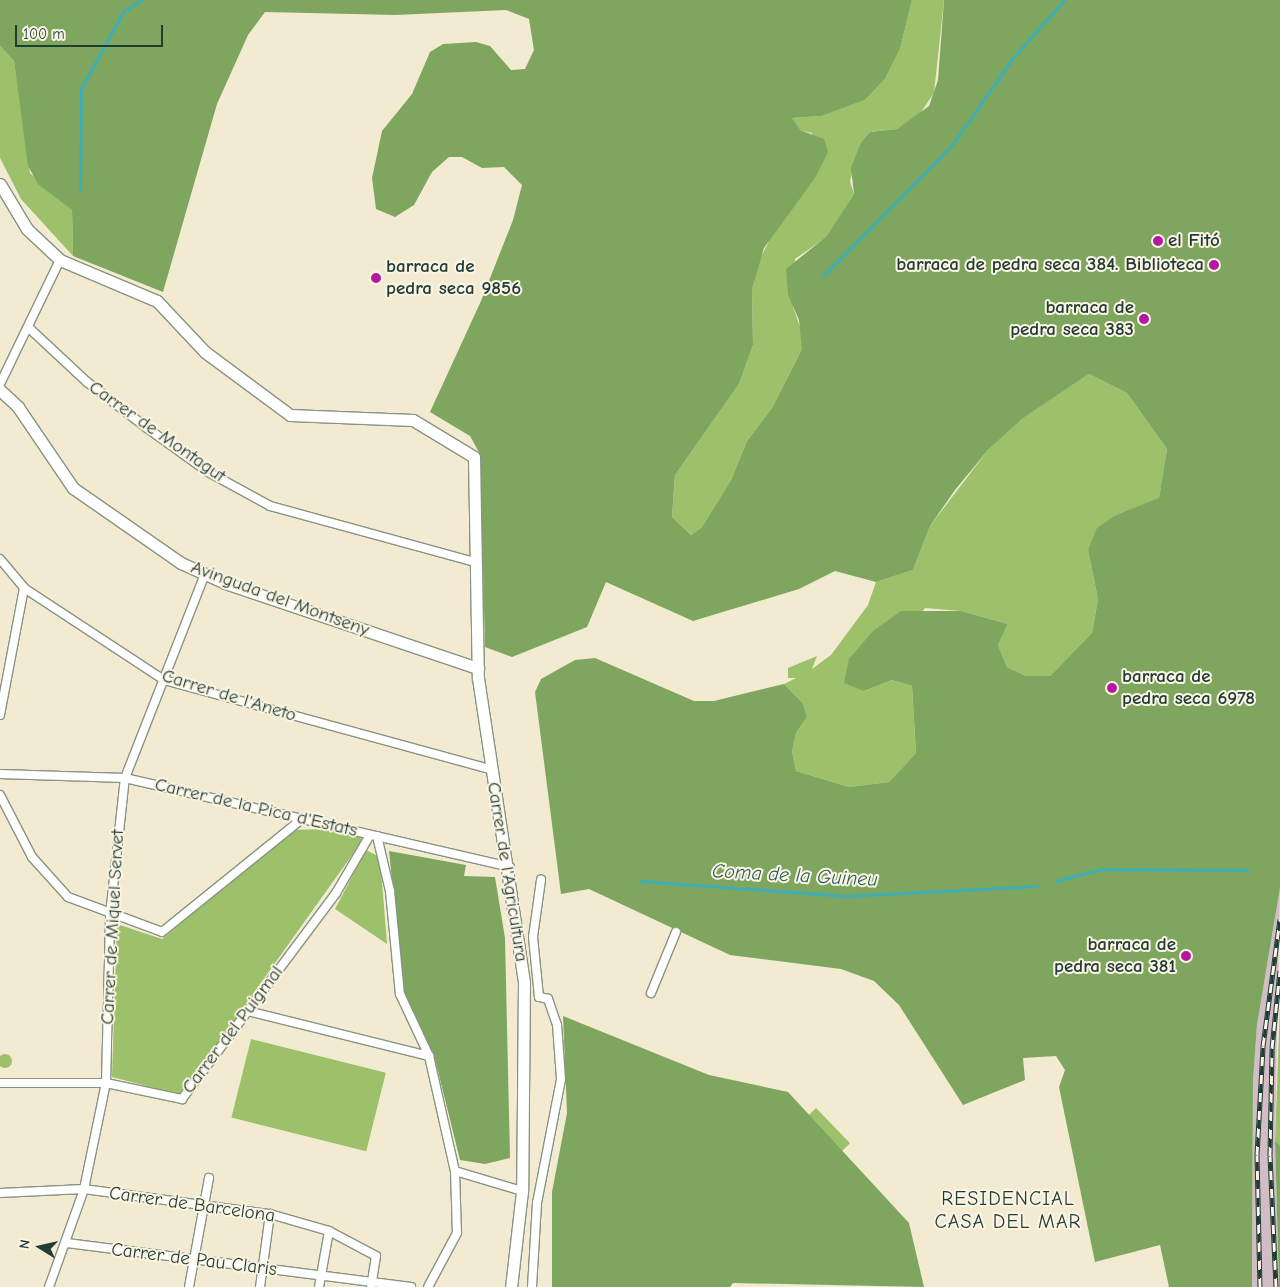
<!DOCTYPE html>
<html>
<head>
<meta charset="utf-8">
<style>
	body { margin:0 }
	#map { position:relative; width:1280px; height:1287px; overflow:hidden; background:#f2ebd1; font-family:"Comic Neue",sans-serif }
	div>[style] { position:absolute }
	.industrial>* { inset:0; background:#d2bdc6 }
	.green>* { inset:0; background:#9dc06a; transform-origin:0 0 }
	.round { border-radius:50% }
	.forest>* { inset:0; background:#7ea65e }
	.stream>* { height:3px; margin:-1.5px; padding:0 1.5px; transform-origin:1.5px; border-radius:1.5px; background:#3eafb6 }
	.roads { filter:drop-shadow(1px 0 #889482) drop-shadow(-1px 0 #889482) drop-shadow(0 1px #889482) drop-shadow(0 -1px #889482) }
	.street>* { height:8px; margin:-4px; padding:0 4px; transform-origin:4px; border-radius:4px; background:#fff }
	.secondary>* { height:11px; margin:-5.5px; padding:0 5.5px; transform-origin:5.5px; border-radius:5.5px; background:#fff }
	.rail>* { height:5px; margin-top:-2.5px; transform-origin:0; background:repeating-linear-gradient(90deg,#fcf5e5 0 9px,#1f3d34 0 18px); box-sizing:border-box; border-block:1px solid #1f3d34 }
	.dots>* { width:14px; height:14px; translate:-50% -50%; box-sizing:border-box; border:2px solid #fcf5e5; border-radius:50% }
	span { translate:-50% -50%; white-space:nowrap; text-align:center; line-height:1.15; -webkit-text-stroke:4px #fcf5e5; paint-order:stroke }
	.poi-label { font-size:19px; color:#1f3d34; font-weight:700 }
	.left { translate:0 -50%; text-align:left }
	.right { translate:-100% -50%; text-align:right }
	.street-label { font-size:19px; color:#1f3d34 }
	.water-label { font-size:20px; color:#285f5b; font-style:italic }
	.neighbourhood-label { font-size:20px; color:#1f3d34; letter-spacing:1px }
	.north { position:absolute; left:15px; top:1222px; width:50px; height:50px; -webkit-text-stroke:4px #fcf5e5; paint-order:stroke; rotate:280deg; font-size:14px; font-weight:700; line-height:20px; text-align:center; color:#1f3d34 }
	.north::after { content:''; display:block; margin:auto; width:18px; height:22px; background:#1f3d34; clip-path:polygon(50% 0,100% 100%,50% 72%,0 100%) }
	.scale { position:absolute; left:15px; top:25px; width:148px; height:22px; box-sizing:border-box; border:2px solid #1f3d34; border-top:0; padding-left:6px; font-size:15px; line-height:18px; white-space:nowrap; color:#1f3d34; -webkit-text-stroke:4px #fcf5e5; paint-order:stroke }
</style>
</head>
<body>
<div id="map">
	<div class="industrial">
		<div style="clip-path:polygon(1280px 888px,1275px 1141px,1279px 1287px,1252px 1287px,1253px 1081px,1257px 1025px)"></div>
	</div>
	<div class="green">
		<div style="clip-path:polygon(912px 0,944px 0,934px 93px,919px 115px,897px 129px,870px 132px,861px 142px,850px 181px,854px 194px,828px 236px,795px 259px,793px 307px,803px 335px,802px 349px,772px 408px,747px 441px,731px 480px,702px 527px,691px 535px,672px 517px,675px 475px,739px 384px,753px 345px,752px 289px,759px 261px,778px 223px,815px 178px,812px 133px,799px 130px,792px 118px,822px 116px,865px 100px,885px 79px,900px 49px)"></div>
		<div style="clip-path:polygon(0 46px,14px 61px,30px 173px,72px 210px,73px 256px,21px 199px,0 158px)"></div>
		<div style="clip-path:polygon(1089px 374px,1127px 393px,1167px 449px,1159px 499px,1116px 515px,1088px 550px,1098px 599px,1092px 633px,1050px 676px,1026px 676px,1007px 667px,998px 645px,1008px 624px,961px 611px,925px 608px,864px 691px,892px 680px,912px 686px,916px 753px,889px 782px,849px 787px,796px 771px,792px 751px,796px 733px,807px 717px,803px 703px,784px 684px,796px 678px,788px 678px,788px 668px,817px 656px,812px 669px,831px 655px,868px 605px,876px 582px,913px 570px,930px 526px,988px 450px,1022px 419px)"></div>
		<div style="clip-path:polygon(322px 829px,360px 836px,362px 841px,181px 1095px,112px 1077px,117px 924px,162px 939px,293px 830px)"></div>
		<div style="clip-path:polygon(366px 850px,380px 857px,387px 944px,335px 909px)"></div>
		<div style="clip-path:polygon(1280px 1005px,1280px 1145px,1275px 1141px)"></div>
		<div style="left:251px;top:1039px;width:139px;height:81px;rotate:14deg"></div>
		<div class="round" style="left:-2px;top:1054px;width:14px;height:14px"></div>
		<div style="left:816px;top:1108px;width:49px;height:11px;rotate:46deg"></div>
	</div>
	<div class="forest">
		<div style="clip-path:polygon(0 0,912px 0,900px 49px,885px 79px,865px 100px,822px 116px,792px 118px,800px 130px,824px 139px,828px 152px,815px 178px,764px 248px,752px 289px,753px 345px,739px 384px,675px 475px,672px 517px,691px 535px,702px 527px,731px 480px,747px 441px,772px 408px,802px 349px,799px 320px,788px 295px,786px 269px,827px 236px,854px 194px,851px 168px,861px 142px,870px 132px,897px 129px,929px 106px,938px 80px,944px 0,1280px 0,1280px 888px,1257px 1025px,1253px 1081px,1252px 1287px,1169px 1287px,1160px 1245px,1095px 1262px,1059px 1087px,1065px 1070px,1056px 1056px,1023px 1058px,1025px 1080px,963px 1105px,899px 1005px,874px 981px,841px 969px,730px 955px,589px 889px,561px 894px,535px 692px,541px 679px,575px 660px,595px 658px,694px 701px,714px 701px,784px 684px,803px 703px,807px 717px,796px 733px,792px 751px,796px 771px,849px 787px,889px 782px,916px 753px,912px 686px,892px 680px,864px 691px,844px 683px,849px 659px,873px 631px,901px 611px,961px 611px,1008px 624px,998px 645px,1007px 667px,1026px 676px,1050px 676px,1092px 633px,1098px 599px,1088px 550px,1097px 528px,1116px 515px,1159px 498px,1167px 449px,1127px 393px,1089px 374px,1022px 419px,988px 450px,955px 490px,930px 526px,913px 570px,876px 582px,835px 571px,799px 589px,693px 621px,606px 582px,587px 627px,512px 657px,485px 647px,480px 454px,470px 436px,430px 412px,481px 301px,513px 220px,522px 185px,504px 167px,482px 168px,462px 157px,449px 157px,432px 172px,414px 205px,395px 217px,376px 209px,372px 178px,382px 131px,412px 94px,430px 52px,443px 44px,476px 42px,490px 46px,511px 70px,525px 69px,534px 50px,529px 19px,506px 10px,395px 15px,265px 12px,248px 35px,217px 104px,163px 292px,73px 256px,72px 210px,38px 184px,28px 166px,14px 61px,0 46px)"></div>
		<div style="clip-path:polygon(389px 851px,466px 865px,464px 876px,495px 877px,505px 938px,510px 1158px,485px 1164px,460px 1160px,434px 1055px,404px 992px)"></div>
		<div style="clip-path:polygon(563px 1016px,709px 1075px,788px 1092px,909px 1223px,924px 1287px,733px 1283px,730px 1287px,552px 1287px,552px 1192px,567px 1113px)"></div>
		<div style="clip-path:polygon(1275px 1141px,1280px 1145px,1280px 1287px,1279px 1287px)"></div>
	</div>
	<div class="stream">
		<div style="left:80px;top:190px;width:101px;rotate:-89.4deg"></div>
		<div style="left:81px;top:89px;width:88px;rotate:-61.4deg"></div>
		<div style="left:123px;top:12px;width:22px;rotate:-34deg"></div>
		<div style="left:823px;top:276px;width:184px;rotate:-45.4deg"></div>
		<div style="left:952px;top:145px;width:105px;rotate:-55.1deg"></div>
		<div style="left:1012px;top:59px;width:79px;rotate:-48.6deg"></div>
		<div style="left:641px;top:881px;width:207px;rotate:4.2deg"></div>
		<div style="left:847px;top:896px;width:190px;rotate:-3deg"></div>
		<div style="left:1056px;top:881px;width:48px;rotate:-14.6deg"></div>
		<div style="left:1102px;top:869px;width:146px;rotate:0.4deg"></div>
	</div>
	<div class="roads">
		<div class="street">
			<div style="left:28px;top:327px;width:81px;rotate:43deg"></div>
			<div style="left:87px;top:382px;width:76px;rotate:37.5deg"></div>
			<div style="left:147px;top:428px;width:75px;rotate:35.8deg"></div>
			<div style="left:208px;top:472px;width:71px;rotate:28.7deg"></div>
			<div style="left:270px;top:506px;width:213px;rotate:15.3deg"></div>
			<div style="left:0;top:384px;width:138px;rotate:-64.2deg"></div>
			<div style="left:0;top:559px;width:38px;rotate:50deg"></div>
			<div style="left:24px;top:588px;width:168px;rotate:33.3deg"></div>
			<div style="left:164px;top:680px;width:338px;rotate:15.3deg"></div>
			<div style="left:0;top:715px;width:129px;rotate:-79.3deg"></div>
			<div style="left:0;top:774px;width:125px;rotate:1.8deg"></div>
			<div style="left:125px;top:778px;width:395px;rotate:13deg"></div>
			<div style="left:0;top:795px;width:70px;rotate:62.7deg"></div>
			<div style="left:32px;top:857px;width:54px;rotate:48deg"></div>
			<div style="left:68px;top:897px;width:100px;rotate:20.4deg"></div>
			<div style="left:162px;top:932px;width:180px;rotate:-38.9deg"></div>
			<div style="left:377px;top:836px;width:57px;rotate:76.7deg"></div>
			<div style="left:390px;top:891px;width:103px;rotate:84.5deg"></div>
			<div style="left:400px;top:994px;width:68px;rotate:64.9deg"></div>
			<div style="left:429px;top:1056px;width:118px;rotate:77.3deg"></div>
			<div style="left:455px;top:1171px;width:62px;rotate:88.2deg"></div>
			<div style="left:457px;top:1233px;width:61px;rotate:118.2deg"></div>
			<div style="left:651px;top:993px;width:66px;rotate:-67.7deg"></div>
			<div style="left:248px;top:1011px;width:187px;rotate:14deg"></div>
			<div style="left:0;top:1083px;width:106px"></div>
			<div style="left:106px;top:1083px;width:78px;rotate:11.9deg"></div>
			<div style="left:182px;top:1099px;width:257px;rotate:-53.2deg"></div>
			<div style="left:336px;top:893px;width:67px;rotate:-59.6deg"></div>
			<div style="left:455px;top:1171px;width:70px;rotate:16.6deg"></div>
			<div style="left:0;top:1193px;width:84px;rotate:-2.7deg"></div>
			<div style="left:84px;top:1189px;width:188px;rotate:7.7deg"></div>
			<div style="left:270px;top:1214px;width:61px;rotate:16.1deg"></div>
			<div style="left:329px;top:1231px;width:53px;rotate:28deg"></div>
			<div style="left:376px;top:1256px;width:31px;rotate:99deg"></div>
			<div style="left:67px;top:1243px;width:347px;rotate:7.3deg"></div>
			<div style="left:49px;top:1287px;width:104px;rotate:-70.3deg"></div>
			<div style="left:84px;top:1189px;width:108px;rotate:-78.3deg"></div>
			<div style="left:106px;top:1083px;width:168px;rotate:-88.6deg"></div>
			<div style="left:110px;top:915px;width:138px;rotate:-83.8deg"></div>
			<div style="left:125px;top:778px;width:219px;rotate:-68.6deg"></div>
			<div style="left:189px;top:1287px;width:111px;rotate:-79.6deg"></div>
			<div style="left:260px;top:1287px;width:74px;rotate:-82.2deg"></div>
			<div style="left:319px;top:1287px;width:57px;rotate:-79.9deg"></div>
			<div style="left:532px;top:1287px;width:84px;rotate:-86.6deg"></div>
			<div style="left:537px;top:1203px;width:126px;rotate:-79deg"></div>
			<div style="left:561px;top:1079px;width:54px;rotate:-94.2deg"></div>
			<div style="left:557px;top:1025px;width:28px;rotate:-109deg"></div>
			<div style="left:548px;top:999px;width:9px;rotate:-167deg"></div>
			<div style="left:539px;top:997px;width:60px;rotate:-95.7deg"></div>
			<div style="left:533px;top:937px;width:58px;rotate:-82deg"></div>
		</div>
		<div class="secondary">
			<div style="left:0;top:184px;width:52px;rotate:59deg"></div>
			<div style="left:27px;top:229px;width:45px;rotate:43.2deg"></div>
			<div style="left:60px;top:260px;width:105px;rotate:22.9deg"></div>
			<div style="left:157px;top:301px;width:70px;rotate:46.7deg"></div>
			<div style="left:205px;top:352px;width:106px;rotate:36.5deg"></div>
			<div style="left:290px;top:415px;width:123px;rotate:2.3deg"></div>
			<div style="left:413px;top:420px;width:71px;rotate:31.2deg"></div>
			<div style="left:474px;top:457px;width:221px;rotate:89deg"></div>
			<div style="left:478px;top:678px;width:307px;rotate:81.4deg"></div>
			<div style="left:524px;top:982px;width:209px;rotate:90.5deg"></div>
			<div style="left:522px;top:1191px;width:97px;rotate:96.5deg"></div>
			<div style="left:0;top:390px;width:25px;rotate:43deg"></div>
			<div style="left:18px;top:407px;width:98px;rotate:55.8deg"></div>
			<div style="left:73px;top:488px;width:131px;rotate:34.8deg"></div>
			<div style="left:181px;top:563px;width:48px;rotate:24.4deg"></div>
			<div style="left:225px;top:583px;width:267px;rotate:18.6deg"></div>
		</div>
	</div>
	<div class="rail">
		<div style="left:1260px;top:1287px;width:132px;rotate:-91.3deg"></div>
		<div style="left:1257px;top:1155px;width:109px;rotate:-86.8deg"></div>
		<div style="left:1263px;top:1046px;width:128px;rotate:-82.4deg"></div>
		<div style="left:1276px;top:1287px;width:131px;rotate:-92.6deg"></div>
		<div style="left:1270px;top:1156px;width:108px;rotate:-88.9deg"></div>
		<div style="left:1272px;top:1048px;width:78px;rotate:-84.1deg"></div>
	</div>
	<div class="dots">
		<div style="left:1158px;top:241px;background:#b5179e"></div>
		<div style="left:1214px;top:265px;background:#b5179e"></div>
		<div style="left:376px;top:278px;background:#b5179e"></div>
		<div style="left:1144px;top:319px;background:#b5179e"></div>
		<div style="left:1112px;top:688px;background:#b5179e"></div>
		<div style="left:1186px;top:956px;background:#b5179e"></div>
	</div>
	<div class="poi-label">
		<span class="left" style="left:1168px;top:241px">el Fitó</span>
		<span class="right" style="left:1204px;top:265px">barraca de pedra seca 384. Biblioteca</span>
		<span class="left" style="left:386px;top:278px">barraca de<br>pedra seca 9856</span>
		<span class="right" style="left:1134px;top:319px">barraca de<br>pedra seca 383</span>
		<span class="left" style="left:1122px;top:688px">barraca de<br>pedra seca 6978</span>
		<span class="right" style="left:1176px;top:956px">barraca de<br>pedra seca 381</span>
	</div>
	<div class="street-label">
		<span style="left:157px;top:432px;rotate:35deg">Carrer de Montagut</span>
		<span style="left:280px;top:599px;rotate:20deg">Avinguda del Montseny</span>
		<span style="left:229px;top:696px;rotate:17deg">Carrer de l'Aneto</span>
		<span style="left:256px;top:808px;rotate:13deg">Carrer de la Pica d'Estats</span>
		<span style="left:507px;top:872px;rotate:81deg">Carrer de l'Agricultura</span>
		<span style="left:113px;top:927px;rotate:-87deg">Carrer de Miquel Servet</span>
		<span style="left:233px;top:1030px;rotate:-53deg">Carrer del Puigmal</span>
		<span style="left:192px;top:1205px;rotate:8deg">Carrer de Barcelona</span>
		<span style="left:194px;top:1260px;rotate:7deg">Carrer de Pau Claris</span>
	</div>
	<div class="water-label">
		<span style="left:795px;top:875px;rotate:3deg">Coma de la Guineu</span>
	</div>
	<div class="neighbourhood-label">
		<span style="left:1008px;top:1210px">RESIDENCIAL<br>CASA DEL MAR</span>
	</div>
	<div class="north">N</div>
	<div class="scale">100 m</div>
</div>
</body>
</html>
